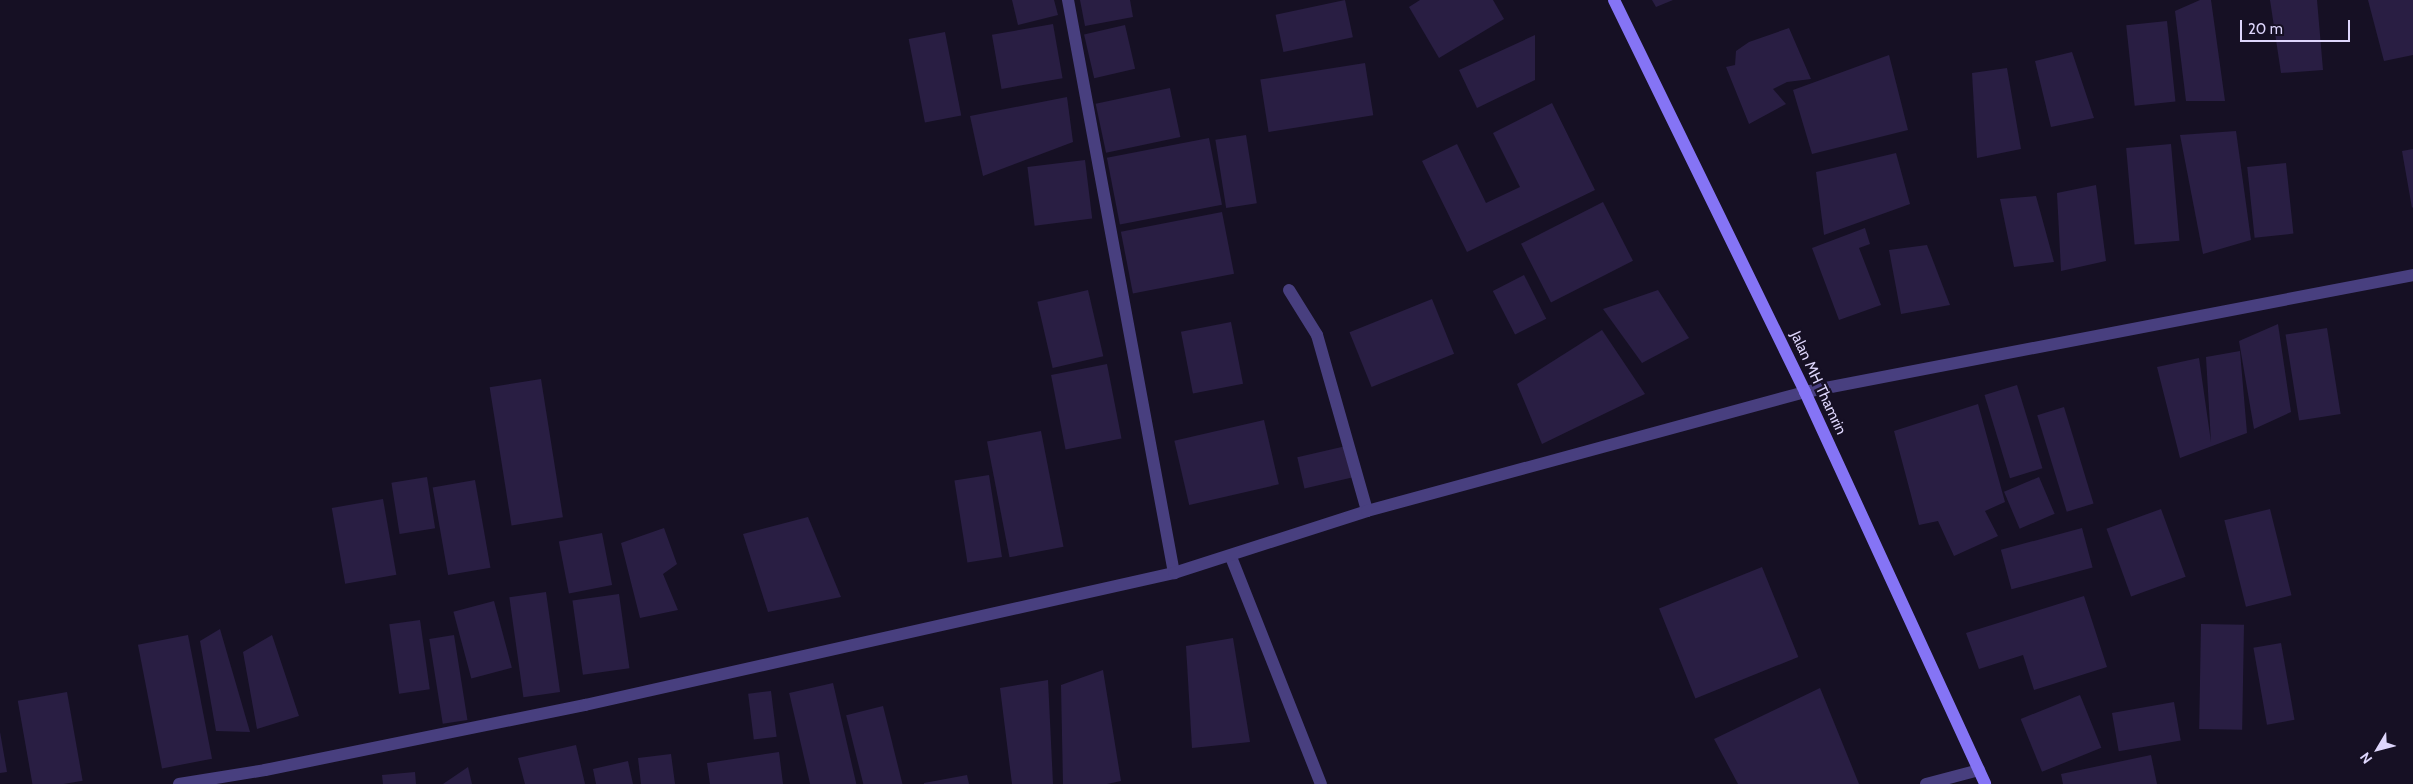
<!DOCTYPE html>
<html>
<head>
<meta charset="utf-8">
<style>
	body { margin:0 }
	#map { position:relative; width:2413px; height:784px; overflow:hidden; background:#161024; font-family:Cabin,sans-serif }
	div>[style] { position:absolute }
	.building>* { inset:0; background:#291e43; transform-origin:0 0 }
	.street>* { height:12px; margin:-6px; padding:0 6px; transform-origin:6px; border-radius:6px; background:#483f7f }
	.secondary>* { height:12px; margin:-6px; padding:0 6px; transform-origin:6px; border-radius:6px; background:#8574f5 }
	span { translate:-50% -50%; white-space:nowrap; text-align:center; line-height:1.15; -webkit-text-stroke:4.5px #161024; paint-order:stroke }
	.street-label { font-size:15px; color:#ded6fc }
	.north { position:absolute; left:2353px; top:724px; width:50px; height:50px; -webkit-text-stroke:4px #161024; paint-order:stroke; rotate:233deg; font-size:14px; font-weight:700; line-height:20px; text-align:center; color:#ded6fc }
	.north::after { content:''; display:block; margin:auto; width:18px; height:22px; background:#ded6fc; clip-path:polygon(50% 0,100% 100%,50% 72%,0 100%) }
	.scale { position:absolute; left:2240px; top:20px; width:110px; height:22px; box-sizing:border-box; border:2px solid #ded6fc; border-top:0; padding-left:6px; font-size:15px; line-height:18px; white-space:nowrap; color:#ded6fc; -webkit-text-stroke:4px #161024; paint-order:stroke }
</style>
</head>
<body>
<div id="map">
	<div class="building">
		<div style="clip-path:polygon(1012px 0,1054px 0,1058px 15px,1018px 25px)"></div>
		<div style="clip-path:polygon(1080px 0,1130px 0,1133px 17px,1085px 26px)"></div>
		<div style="left:1345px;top:0;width:38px;height:71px;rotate:78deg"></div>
		<div style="clip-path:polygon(1420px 0,1493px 0,1504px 19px,1439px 58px,1409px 7px)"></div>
		<div style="clip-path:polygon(1652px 0,1673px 0,1656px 7px)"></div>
		<div style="clip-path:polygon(2200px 0,2211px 0,2225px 101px,2186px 101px,2175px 11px)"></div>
		<div style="clip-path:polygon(2270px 0,2317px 0,2323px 70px,2281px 73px)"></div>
		<div style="clip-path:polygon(2368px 0,2413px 0,2413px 55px,2384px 61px)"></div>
		<div style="left:2167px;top:21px;width:81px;height:41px;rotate:84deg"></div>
		<div style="left:1053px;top:24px;width:55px;height:62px;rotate:80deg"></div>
		<div style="left:1125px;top:25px;width:45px;height:42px;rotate:77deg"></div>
		<div style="clip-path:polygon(1789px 28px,1811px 79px,1787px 82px,1773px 89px,1786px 104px,1749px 124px,1726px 67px,1735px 65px,1736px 51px,1749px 42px)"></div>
		<div style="left:945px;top:32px;width:85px;height:37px;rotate:79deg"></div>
		<div style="clip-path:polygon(1535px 35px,1535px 80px,1477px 108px,1459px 70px)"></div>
		<div style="clip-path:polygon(2072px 52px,2094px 118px,2051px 127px,2035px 61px)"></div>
		<div style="clip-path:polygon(1889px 55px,1908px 130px,1812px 154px,1793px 90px)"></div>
		<div style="left:1365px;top:63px;width:53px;height:106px;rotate:81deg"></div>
		<div style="clip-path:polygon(2007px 68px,2021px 149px,1977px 158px,1972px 73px)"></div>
		<div style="left:1170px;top:88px;width:50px;height:76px;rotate:78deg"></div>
		<div style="clip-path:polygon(1067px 97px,1073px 142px,983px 176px,970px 116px)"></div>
		<div style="clip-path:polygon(1552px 103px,1595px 190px,1467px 252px,1422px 161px,1457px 144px,1486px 203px,1520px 187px,1493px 133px)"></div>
		<div style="clip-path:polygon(2236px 131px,2251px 240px,2203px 254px,2180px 135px)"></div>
		<div style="left:1246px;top:135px;width:69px;height:31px;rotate:81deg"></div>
		<div style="left:1209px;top:138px;width:68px;height:104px;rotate:79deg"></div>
		<div style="left:2171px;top:144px;width:97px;height:45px;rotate:85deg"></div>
		<div style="clip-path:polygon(2413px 149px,2413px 207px,2412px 208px,2402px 151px)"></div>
		<div style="clip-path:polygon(1896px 153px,1910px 204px,1824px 235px,1816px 172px)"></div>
		<div style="left:1085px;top:160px;width:59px;height:58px;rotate:83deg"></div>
		<div style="left:2286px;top:163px;width:71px;height:39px;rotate:84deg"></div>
		<div style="clip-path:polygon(2096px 185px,2106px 261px,2061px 271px,2057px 193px)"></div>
		<div style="clip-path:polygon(2036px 196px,2054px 262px,2014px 267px,2000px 199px)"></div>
		<div style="left:1603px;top:202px;width:66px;height:92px;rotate:63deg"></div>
		<div style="left:1222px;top:212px;width:63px;height:103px;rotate:79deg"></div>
		<div style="clip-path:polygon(1865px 228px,1870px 244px,1859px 248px,1881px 305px,1839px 320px,1812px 248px)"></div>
		<div style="clip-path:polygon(1927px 245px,1950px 305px,1901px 314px,1889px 250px)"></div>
		<div style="left:1524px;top:275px;width:49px;height:35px;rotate:63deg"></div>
		<div style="left:1088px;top:290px;width:68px;height:52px;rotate:77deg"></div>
		<div style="clip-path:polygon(1658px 290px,1689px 338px,1642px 363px,1603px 309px)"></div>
		<div style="left:1432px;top:299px;width:59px;height:89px;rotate:68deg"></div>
		<div style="left:1231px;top:322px;width:63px;height:51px;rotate:79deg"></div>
		<div style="clip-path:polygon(2278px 324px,2291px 412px,2254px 429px,2239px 341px)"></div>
		<div style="left:2327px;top:328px;width:87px;height:42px;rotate:81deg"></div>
		<div style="clip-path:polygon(1602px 330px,1645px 394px,1542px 444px,1517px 384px)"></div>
		<div style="clip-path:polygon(2240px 351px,2247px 433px,2180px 458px,2157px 367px,2199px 358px,2211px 442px,2206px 357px)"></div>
		<div style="left:1107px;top:364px;width:76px;height:57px;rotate:79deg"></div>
		<div style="left:541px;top:379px;width:140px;height:52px;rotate:81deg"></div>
		<div style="left:2017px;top:385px;width:87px;height:34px;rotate:73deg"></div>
		<div style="clip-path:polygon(1978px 404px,2005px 502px,1985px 511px,1998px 536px,1954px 556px,1938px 521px,1919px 525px,1894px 431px)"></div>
		<div style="left:2064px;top:407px;width:101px;height:28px;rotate:73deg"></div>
		<div style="left:1264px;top:420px;width:66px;height:92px;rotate:77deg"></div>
		<div style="left:1041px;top:431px;width:118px;height:55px;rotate:79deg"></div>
		<div style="left:1346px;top:446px;width:32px;height:50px;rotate:77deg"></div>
		<div style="left:989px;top:475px;width:83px;height:35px;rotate:81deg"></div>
		<div style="left:427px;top:477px;width:52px;height:36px;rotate:81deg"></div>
		<div style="left:2039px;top:477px;width:40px;height:38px;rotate:67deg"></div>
		<div style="left:475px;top:480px;width:89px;height:43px;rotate:80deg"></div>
		<div style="left:383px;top:499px;width:77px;height:52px;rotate:80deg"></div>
		<div style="left:2161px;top:509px;width:72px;height:58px;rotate:70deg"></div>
		<div style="left:2270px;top:509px;width:89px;height:47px;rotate:76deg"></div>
		<div style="clip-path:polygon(808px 517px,841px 597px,768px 612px,743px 534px)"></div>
		<div style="clip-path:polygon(664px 528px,677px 564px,663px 574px,678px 610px,640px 618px,621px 543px)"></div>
		<div style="left:2082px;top:528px;width:41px;height:84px;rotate:75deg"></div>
		<div style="left:602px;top:533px;width:53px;height:44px;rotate:79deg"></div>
		<div style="left:1762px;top:567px;width:97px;height:111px;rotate:68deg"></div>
		<div style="left:546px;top:592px;width:101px;height:37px;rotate:82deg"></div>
		<div style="left:619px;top:594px;width:75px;height:47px;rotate:82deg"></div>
		<div style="clip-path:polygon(2084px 596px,2107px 667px,2034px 690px,2023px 655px,1979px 669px,1966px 633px)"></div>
		<div style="left:494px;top:601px;width:69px;height:42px;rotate:75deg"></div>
		<div style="left:420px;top:620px;width:70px;height:31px;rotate:82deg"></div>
		<div style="left:2201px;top:624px;width:43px;height:105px;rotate:1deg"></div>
		<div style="clip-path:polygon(220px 629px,250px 732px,216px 731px,200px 641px)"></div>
		<div style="left:188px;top:635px;width:126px;height:51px;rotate:79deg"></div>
		<div style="clip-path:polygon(272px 635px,299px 716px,257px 729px,243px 652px)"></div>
		<div style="left:454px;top:635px;width:86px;height:25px;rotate:81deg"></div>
		<div style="clip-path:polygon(1233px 638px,1250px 742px,1192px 748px,1186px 646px)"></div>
		<div style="left:2281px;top:643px;width:78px;height:28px;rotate:80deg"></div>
		<div style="clip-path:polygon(1103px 670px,1121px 781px,1107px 784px,1063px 784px,1061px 685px)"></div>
		<div style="clip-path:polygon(1048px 680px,1053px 784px,1012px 784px,1000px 688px)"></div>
		<div style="left:833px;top:683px;width:104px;height:45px;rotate:77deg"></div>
		<div style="clip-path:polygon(1820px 688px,1859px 784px,1738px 784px,1714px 739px)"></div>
		<div style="left:771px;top:691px;width:46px;height:23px;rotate:83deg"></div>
		<div style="left:67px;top:692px;width:90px;height:50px;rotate:80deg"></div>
		<div style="left:2080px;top:695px;width:57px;height:64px;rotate:68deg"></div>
		<div style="left:2174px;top:702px;width:39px;height:63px;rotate:80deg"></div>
		<div style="left:883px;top:706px;width:81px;height:38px;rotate:76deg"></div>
		<div style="clip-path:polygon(0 732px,7px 772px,0 773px)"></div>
		<div style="clip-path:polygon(576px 745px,585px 784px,525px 784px,518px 758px)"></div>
		<div style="clip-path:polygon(779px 752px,783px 784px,710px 784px,707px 763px)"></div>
		<div style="clip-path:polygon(671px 754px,675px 784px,641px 784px,638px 758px)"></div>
		<div style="clip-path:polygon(2151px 755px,2157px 784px,2063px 784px,2061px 774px)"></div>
		<div style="clip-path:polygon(628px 761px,633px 784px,596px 784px,593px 769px)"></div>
		<div style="clip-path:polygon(468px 767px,472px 784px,443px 784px)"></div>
		<div style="clip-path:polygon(415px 772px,416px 784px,383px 784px,382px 775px)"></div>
		<div style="clip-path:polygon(967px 775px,969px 784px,924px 784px,924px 783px)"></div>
	</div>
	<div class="street">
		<div style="left:1068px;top:0;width:583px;rotate:79.52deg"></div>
		<div style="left:1289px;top:290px;width:53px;rotate:58.1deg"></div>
		<div style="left:1317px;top:335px;width:183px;rotate:74.1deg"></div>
		<div style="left:1231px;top:557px;width:244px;rotate:68.4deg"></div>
		<div style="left:179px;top:784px;width:87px;rotate:-9.2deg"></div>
		<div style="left:265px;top:770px;width:327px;rotate:-11.5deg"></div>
		<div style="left:585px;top:705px;width:604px;rotate:-12.63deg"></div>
		<div style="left:1174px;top:573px;width:203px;rotate:-17.8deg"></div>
		<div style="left:1367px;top:511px;width:454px;rotate:-15.2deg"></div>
		<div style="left:1805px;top:392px;width:619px;rotate:-10.89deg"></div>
		<div style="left:1926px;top:784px;width:55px;rotate:-14.8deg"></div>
	</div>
	<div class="secondary">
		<div style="left:1614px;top:0;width:436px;rotate:64deg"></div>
		<div style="left:1805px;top:392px;width:431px;rotate:65.3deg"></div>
	</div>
	<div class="street-label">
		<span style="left:1818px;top:383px;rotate:65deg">Jalan MH Thamrin</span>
	</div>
	<div class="north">N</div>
	<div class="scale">20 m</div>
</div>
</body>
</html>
